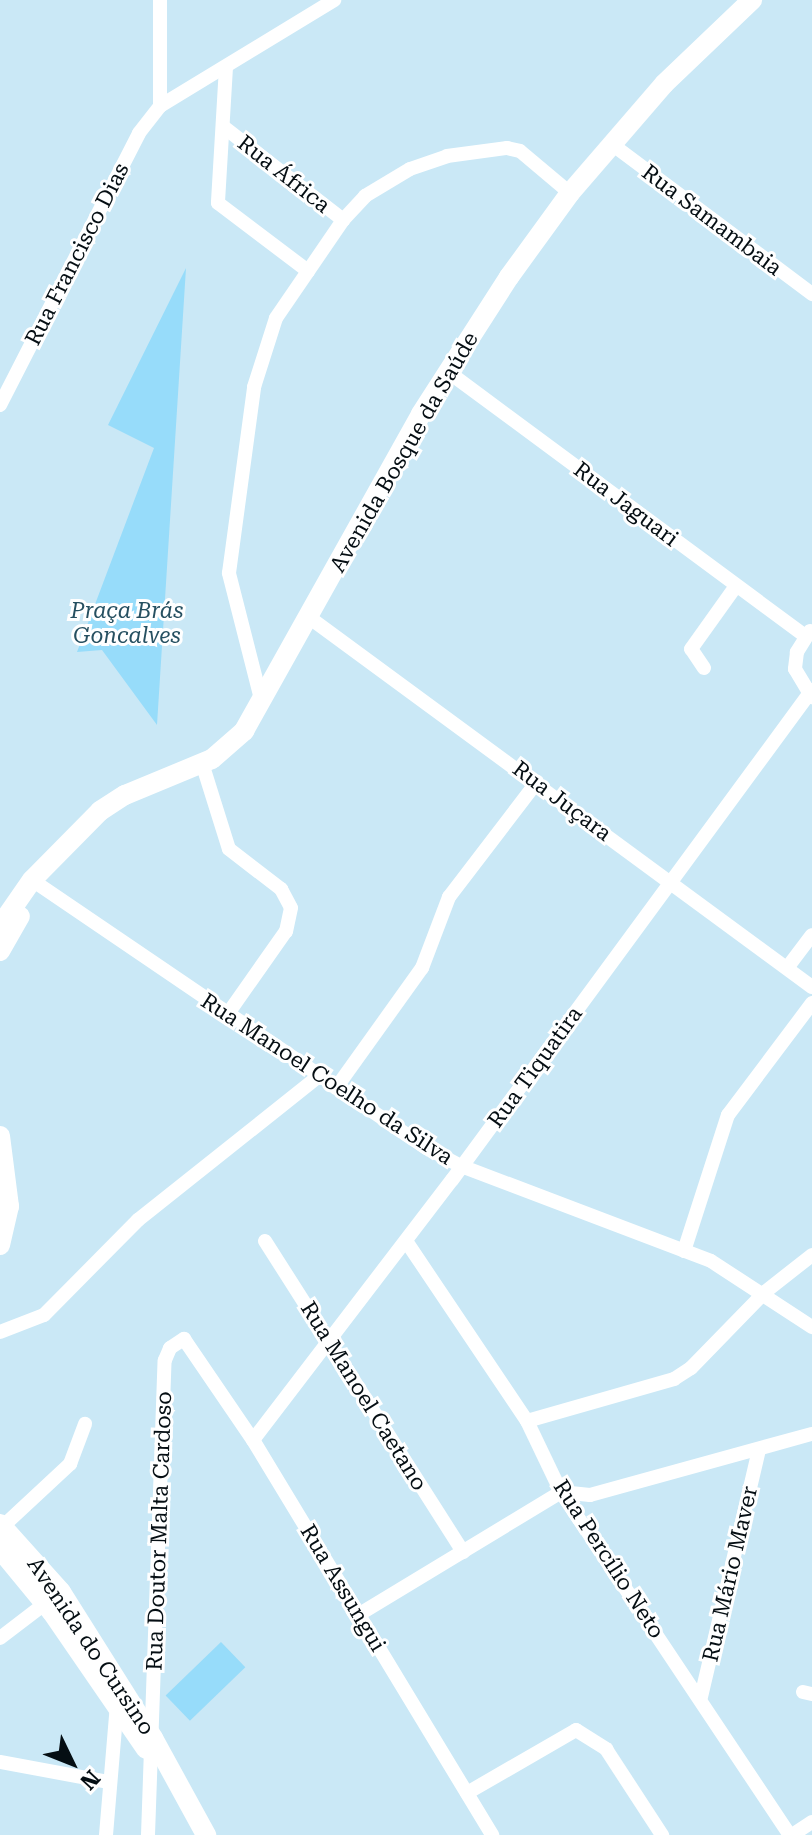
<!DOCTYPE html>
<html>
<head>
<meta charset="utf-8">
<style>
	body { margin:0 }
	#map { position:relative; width:812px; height:1835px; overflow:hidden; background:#cae8f6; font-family:"Roboto Serif",serif }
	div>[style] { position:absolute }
	.green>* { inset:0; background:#97dcfa; transform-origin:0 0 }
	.street>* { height:14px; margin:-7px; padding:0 7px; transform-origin:7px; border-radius:7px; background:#fff }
	.secondary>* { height:20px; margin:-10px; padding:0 10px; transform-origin:10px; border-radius:10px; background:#fff }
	span { translate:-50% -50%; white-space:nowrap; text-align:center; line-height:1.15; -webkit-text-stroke:6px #fff; paint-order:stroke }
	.street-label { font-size:22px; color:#050e13 }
	.park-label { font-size:22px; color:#265061; font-style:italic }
	.north { position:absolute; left:32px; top:1723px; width:80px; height:80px; -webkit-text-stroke:6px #fff; paint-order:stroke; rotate:133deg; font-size:22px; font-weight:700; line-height:32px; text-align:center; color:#050e13 }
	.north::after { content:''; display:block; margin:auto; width:28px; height:36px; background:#050e13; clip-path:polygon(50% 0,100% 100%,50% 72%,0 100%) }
</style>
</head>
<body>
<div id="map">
	<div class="green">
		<div style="clip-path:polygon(186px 268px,157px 725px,102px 650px,77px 652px,154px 448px,108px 425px)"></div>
		<div style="left:221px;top:1642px;width:35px;height:77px;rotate:46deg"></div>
	</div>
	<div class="street">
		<div style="left:160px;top:0;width:106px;rotate:90deg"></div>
		<div style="left:226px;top:67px;width:136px;rotate:93.4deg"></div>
		<div style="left:218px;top:203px;width:113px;rotate:37.1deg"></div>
		<div style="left:225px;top:128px;width:150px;rotate:37.9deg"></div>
		<div style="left:613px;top:145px;width:249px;rotate:36.8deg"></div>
		<div style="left:447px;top:371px;width:445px;rotate:36.5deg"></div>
		<div style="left:0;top:405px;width:305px;rotate:-62.9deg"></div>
		<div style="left:139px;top:133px;width:34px;rotate:-52deg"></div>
		<div style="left:160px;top:106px;width:204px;rotate:-31.3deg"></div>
		<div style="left:310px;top:618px;width:623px;rotate:36.32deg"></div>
		<div style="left:810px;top:631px;width:25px;rotate:122deg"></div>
		<div style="left:797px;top:652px;width:17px;rotate:97deg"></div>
		<div style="left:795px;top:669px;width:33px;rotate:59deg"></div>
		<div style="left:704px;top:668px;width:23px;rotate:-124deg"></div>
		<div style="left:691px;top:649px;width:77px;rotate:-54.5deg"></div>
		<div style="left:261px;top:699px;width:130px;rotate:-104.3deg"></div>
		<div style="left:229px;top:573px;width:188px;rotate:-82.3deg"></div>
		<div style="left:254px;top:387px;width:72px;rotate:-72.3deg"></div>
		<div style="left:276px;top:318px;width:119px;rotate:-55.6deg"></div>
		<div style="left:343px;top:220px;width:33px;rotate:-47deg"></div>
		<div style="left:365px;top:196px;width:52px;rotate:-31deg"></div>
		<div style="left:410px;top:169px;width:39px;rotate:-19deg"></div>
		<div style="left:447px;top:156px;width:61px;rotate:-7.6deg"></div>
		<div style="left:507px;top:148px;width:13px;rotate:13deg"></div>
		<div style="left:520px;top:151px;width:65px;rotate:40deg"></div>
		<div style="left:202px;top:763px;width:90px;rotate:72.6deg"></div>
		<div style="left:229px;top:849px;width:66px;rotate:37.6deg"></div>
		<div style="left:281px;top:889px;width:21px;rotate:62deg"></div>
		<div style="left:291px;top:908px;width:24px;rotate:102deg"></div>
		<div style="left:286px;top:931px;width:103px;rotate:125.1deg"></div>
		<div style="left:32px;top:880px;width:477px;rotate:34.2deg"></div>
		<div style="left:427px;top:1148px;width:38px;rotate:28deg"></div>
		<div style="left:461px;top:1166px;width:267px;rotate:20.8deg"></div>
		<div style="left:711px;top:1261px;width:121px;rotate:33.2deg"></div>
		<div style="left:787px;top:968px;width:41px;rotate:-52.9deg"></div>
		<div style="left:336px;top:1088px;width:148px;rotate:-54.4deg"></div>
		<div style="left:422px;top:968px;width:76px;rotate:-69.2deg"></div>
		<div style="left:449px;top:897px;width:145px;rotate:-52.6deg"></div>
		<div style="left:265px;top:1241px;width:369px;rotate:57.5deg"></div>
		<div style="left:406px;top:1241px;width:217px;rotate:56.1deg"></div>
		<div style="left:527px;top:1421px;width:79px;rotate:64.4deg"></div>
		<div style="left:561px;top:1492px;width:412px;rotate:56.3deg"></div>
		<div style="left:684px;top:1251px;width:143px;rotate:-72.1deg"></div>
		<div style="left:728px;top:1115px;width:140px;rotate:-53.1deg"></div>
		<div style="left:0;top:1332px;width:47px;rotate:-21.1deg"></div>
		<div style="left:44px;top:1315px;width:134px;rotate:-45.3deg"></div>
		<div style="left:138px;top:1220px;width:230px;rotate:-38.5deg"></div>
		<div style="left:527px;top:1421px;width:153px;rotate:-15.9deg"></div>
		<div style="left:674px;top:1379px;width:20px;rotate:-33deg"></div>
		<div style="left:691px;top:1368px;width:106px;rotate:-45.8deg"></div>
		<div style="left:765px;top:1292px;width:60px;rotate:-38.2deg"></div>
		<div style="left:253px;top:1440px;width:327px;rotate:-52.6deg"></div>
		<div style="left:452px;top:1180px;width:608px;rotate:-53.7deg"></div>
		<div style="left:0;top:1529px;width:96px;rotate:-42.9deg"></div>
		<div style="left:70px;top:1464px;width:43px;rotate:-69.4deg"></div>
		<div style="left:358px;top:1615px;width:237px;rotate:-31.2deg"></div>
		<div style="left:561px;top:1492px;width:29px;rotate:6deg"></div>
		<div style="left:590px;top:1495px;width:230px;rotate:-15.4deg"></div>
		<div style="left:0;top:1638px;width:64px;rotate:-37.4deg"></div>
		<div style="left:803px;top:1692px;width:9px;rotate:13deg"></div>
		<div style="left:701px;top:1697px;width:254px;rotate:-76.8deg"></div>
		<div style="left:0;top:1762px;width:111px;rotate:10.4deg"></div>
		<div style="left:467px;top:1793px;width:126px;rotate:-30deg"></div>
		<div style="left:576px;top:1730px;width:36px;rotate:32deg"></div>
		<div style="left:606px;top:1749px;width:103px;rotate:56.9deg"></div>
		<div style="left:106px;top:1835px;width:131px;rotate:-85.2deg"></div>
		<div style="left:148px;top:1835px;width:475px;rotate:-88deg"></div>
		<div style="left:165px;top:1360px;width:13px;rotate:-67deg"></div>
		<div style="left:170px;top:1348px;width:17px;rotate:-33deg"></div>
		<div style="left:184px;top:1339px;width:122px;rotate:55.7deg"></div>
		<div style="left:253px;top:1440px;width:462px;rotate:58.8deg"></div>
		<div style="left:792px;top:1835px;width:24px;rotate:-33deg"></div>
	</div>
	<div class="secondary">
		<div style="left:0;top:926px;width:56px;rotate:-55.2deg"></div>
		<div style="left:32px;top:880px;width:97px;rotate:-45.4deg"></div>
		<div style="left:100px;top:811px;width:30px;rotate:-33deg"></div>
		<div style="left:125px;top:795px;width:94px;rotate:-22.5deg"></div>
		<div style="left:212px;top:759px;width:43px;rotate:-41.2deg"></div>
		<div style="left:244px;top:731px;width:363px;rotate:-60.8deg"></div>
		<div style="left:421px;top:414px;width:163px;rotate:-57.3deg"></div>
		<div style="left:509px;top:277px;width:104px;rotate:-54deg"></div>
		<div style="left:570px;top:193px;width:144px;rotate:-49.2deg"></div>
		<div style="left:664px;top:84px;width:122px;rotate:-43.7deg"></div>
		<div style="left:0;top:951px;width:40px;rotate:-60.3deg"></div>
		<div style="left:0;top:1136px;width:71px;rotate:82.7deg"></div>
		<div style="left:9px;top:1206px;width:40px;rotate:103deg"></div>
		<div style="left:0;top:1524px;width:91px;rotate:48.1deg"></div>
		<div style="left:61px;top:1592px;width:173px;rotate:57.8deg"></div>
		<div style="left:153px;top:1738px;width:111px;rotate:61.3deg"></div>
		<div style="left:0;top:1549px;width:82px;rotate:50.5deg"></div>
		<div style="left:52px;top:1612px;width:166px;rotate:55.5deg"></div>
	</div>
	<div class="street-label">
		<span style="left:284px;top:174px;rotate:38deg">Rua África</span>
		<span style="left:712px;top:220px;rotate:37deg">Rua Samambaia</span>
		<span style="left:77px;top:254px;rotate:-63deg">Rua Francisco Dias</span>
		<span style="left:404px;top:452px;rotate:-60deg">Avenida Bosque da Saúde</span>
		<span style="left:626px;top:504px;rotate:37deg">Rua Jaguari</span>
		<span style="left:562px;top:801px;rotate:37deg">Rua Juçara</span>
		<span style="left:535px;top:1067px;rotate:-54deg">Rua Tiquatira</span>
		<span style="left:327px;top:1079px;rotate:33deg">Rua Manoel Coelho da Silva</span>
		<span style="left:364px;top:1396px;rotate:58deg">Rua Manoel Caetano</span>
		<span style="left:159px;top:1531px;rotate:-88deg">Rua Doutor Malta Cardoso</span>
		<span style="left:609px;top:1559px;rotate:57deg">Rua Percílio Neto</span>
		<span style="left:730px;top:1574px;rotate:-77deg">Rua Mário Maver</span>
		<span style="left:343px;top:1588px;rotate:59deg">Rua Assungui</span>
		<span style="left:91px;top:1646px;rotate:56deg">Avenida do Cursino</span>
	</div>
	<div class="park-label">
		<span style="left:127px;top:623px">Praça Brás<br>Goncalves</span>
	</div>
	<div class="north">N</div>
</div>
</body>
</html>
